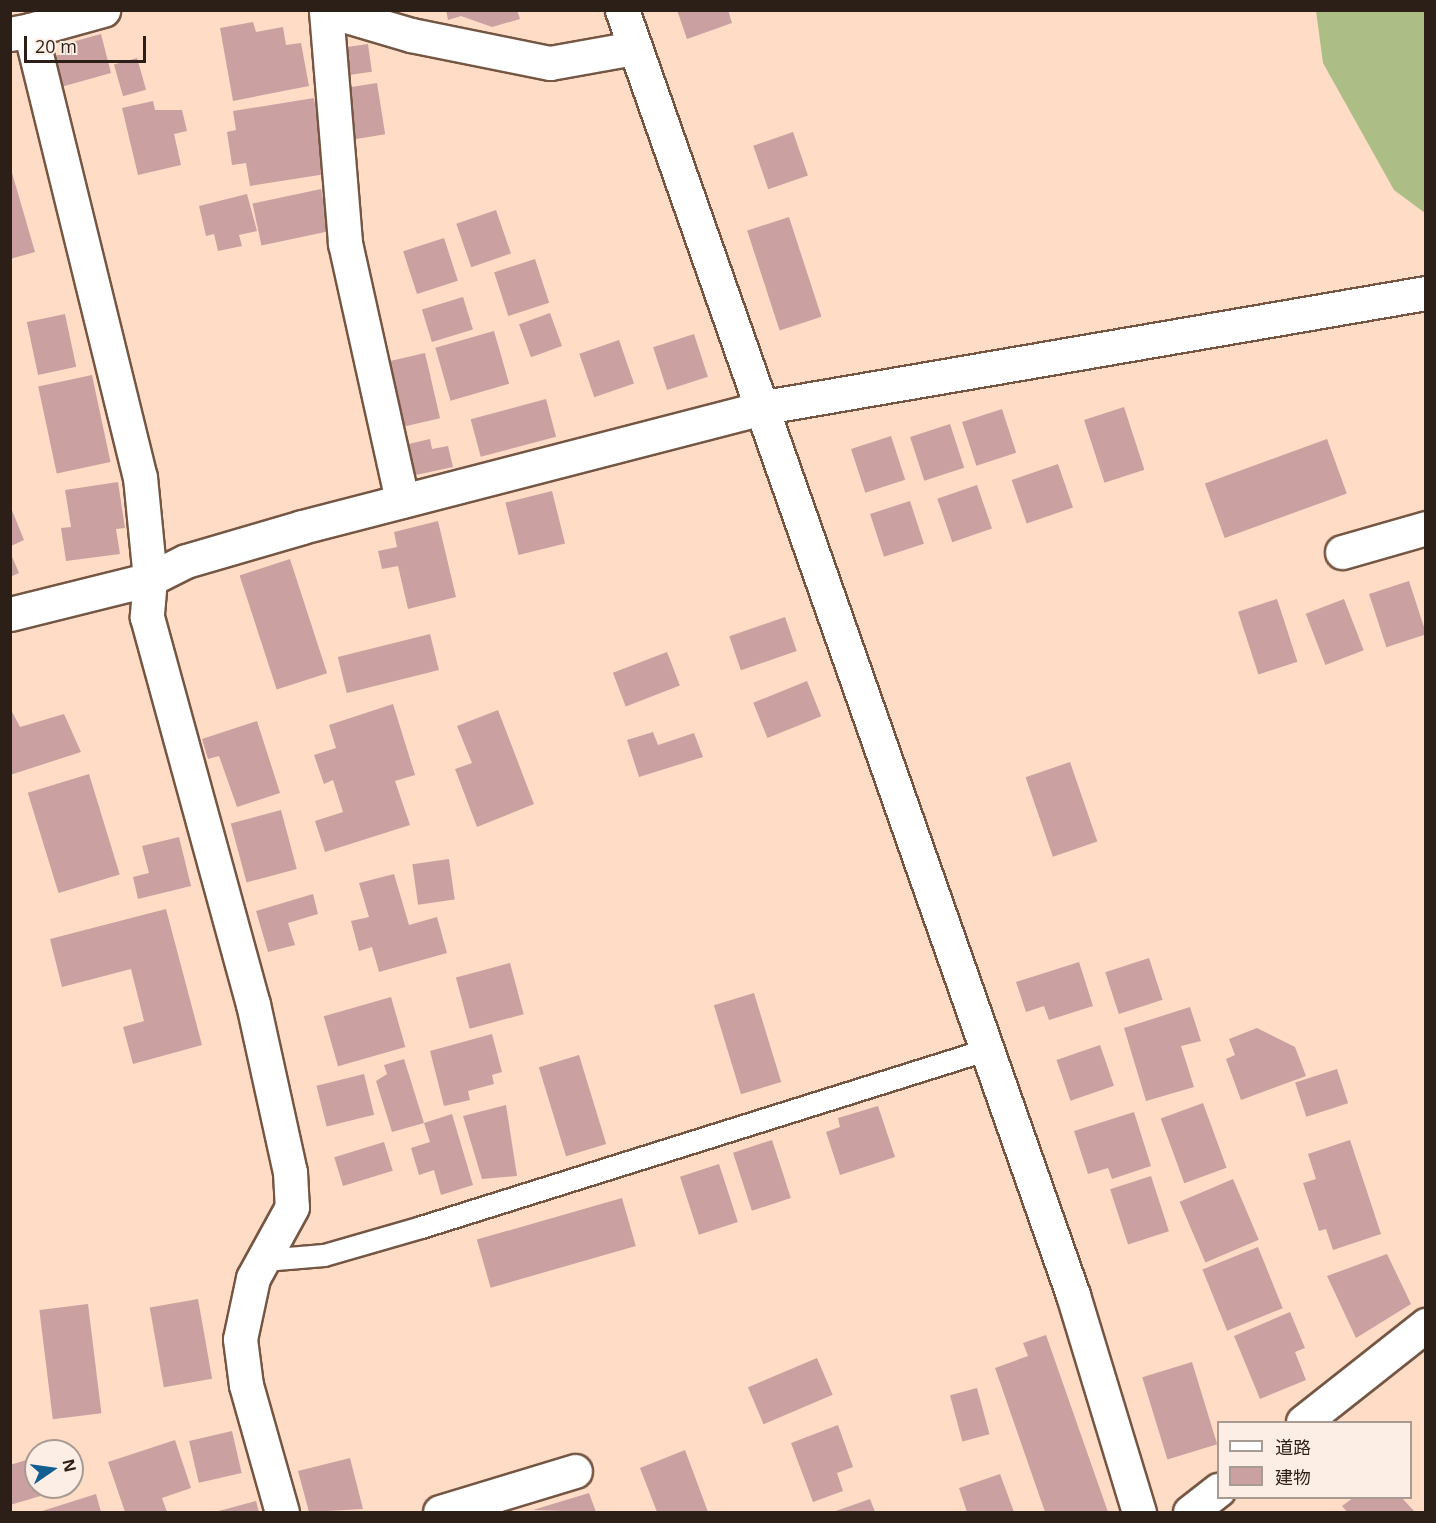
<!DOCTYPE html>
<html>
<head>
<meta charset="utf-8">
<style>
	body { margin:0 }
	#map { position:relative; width:1436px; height:1523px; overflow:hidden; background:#ffdcc6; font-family:"Open Sans","Noto Sans JP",sans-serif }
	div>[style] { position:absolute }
	.forest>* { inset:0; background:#acbd85 }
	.building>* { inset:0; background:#caa1a0; transform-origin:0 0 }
	.roads { filter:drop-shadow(2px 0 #745643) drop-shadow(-2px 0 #745643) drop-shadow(0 2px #745643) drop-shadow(0 -2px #745643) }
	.service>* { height:21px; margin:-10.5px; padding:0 10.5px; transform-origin:10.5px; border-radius:10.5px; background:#fff }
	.minor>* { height:33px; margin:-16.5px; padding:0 16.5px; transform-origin:16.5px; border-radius:16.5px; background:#fff }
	span { translate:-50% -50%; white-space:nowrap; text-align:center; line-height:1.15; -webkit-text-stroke:4.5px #fceee5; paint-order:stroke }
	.frame { position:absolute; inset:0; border:12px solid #2b1f17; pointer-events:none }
	.legend { position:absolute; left:1217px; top:1421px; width:195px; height:78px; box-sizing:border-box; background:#fceee5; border:2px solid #a89b93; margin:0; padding:8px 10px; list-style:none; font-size:18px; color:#2b1f17 }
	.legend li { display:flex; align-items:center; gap:12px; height:30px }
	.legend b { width:30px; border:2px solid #a89b93 }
	.north { position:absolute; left:24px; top:1439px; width:60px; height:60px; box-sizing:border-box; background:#fceee5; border:2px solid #a89b93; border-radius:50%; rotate:77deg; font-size:16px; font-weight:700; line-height:24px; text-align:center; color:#2b1f17 }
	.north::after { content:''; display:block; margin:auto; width:21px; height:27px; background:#125d91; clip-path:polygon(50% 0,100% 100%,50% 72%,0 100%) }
	.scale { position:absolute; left:24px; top:36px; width:122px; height:27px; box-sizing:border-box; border:3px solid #2b1f17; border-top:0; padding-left:8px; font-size:18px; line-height:21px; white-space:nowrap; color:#2b1f17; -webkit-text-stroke:4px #fceee5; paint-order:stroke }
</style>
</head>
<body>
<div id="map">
	<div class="forest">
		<div style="clip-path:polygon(1316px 11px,1425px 11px,1425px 213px,1394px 190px,1323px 63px)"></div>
	</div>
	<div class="building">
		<div style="clip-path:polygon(446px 10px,517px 10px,520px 19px,492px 27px,461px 16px,448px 20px)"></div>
		<div style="clip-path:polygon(677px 10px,728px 10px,732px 23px,687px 39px)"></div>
		<div style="clip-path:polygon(253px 22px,256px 32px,283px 27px,286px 45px,301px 43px,309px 86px,233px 101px,220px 28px)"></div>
		<div style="clip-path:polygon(101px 34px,111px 73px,61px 87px,53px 56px,64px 54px,61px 45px)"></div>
		<div style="left:368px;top:44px;width:28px;height:32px;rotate:82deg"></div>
		<div style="left:137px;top:58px;width:33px;height:24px;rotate:74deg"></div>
		<div style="left:377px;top:83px;width:52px;height:37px;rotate:81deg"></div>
		<div style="clip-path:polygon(314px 98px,326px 174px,250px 186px,246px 163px,232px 165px,227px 132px,236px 130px,233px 111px)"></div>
		<div style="clip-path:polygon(153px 101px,155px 110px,182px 110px,187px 131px,174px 134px,181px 165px,138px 175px,122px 108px)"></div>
		<div style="left:793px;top:132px;width:46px;height:42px;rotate:71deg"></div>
		<div style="clip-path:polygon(10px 166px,35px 252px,10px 259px)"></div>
		<div style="left:321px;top:189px;width:43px;height:70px;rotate:78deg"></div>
		<div style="clip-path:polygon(247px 194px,257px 231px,239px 235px,242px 246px,218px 251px,214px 234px,206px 236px,199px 206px)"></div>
		<div style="left:496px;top:210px;width:46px;height:42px;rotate:71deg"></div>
		<div style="left:789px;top:217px;width:105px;height:44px;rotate:72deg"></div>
		<div style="left:444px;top:238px;width:45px;height:43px;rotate:72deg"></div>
		<div style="left:535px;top:259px;width:46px;height:43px;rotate:72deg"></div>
		<div style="left:463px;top:297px;width:34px;height:43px;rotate:73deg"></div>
		<div style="left:550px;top:313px;width:35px;height:33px;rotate:70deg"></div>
		<div style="left:65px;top:314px;width:54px;height:39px;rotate:78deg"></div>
		<div style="left:494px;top:331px;width:55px;height:61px;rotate:74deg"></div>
		<div style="left:694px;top:334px;width:45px;height:43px;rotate:72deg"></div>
		<div style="left:619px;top:340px;width:46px;height:42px;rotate:71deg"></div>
		<div style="left:425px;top:353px;width:67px;height:38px;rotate:77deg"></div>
		<div style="left:92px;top:375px;width:89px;height:55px;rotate:78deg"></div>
		<div style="left:546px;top:399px;width:39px;height:78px;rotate:75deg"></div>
		<div style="left:1124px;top:407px;width:66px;height:42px;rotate:72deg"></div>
		<div style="left:1002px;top:409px;width:46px;height:42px;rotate:72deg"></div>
		<div style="left:950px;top:424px;width:46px;height:42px;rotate:72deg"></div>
		<div style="left:891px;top:436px;width:46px;height:42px;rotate:72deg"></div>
		<div style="clip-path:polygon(430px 439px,432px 449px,448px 446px,453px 467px,411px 476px,404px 445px)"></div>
		<div style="left:1327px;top:439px;width:58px;height:130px;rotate:70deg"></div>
		<div style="left:1058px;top:464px;width:46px;height:49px;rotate:71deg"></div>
		<div style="clip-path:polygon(118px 482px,125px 528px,116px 529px,120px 554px,66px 561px,61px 528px,71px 527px,65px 490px)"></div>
		<div style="left:977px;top:485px;width:46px;height:42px;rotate:71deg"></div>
		<div style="left:552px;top:491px;width:54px;height:48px;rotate:76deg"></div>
		<div style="left:910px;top:501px;width:45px;height:42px;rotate:72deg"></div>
		<div style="clip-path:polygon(11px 508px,24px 540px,11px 546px)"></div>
		<div style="clip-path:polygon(438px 521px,456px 597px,408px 609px,398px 566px,382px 569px,378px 551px,397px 547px,394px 532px)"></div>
		<div style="clip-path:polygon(10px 552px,19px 573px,10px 577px)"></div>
		<div style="left:290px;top:559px;width:120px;height:53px;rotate:72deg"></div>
		<div style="left:1409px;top:581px;width:56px;height:42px;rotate:72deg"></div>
		<div style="left:1277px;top:599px;width:66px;height:41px;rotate:72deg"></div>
		<div style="left:1344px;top:599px;width:55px;height:41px;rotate:69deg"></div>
		<div style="left:785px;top:617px;width:36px;height:59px;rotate:71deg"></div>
		<div style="left:430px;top:634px;width:37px;height:95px;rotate:76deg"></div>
		<div style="left:667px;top:652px;width:36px;height:58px;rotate:69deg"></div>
		<div style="left:807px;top:681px;width:38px;height:58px;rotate:68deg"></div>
		<div style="clip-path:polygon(393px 704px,415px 775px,395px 781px,410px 825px,325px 852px,315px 821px,343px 812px,333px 780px,324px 784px,314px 755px,336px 748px,329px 725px)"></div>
		<div style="clip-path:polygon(10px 708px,20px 727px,64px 714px,81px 752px,10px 775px)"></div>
		<div style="clip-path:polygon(498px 710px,534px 804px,477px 827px,455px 769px,472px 763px,457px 726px)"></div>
		<div style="clip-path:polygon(257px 721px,280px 793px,237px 807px,219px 756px,208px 759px,202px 739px)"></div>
		<div style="clip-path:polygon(653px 732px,658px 745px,694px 733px,703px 757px,639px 777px,627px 740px)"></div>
		<div style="left:1070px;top:762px;width:84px;height:47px;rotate:71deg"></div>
		<div style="left:89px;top:774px;width:105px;height:64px;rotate:73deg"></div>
		<div style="left:281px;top:810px;width:61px;height:52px;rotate:75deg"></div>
		<div style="clip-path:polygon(179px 837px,191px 886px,138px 899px,133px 877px,149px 873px,142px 846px)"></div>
		<div style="left:449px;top:859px;width:41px;height:37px;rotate:82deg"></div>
		<div style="clip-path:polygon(394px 874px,409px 925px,437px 917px,447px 953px,379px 972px,372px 947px,359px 951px,351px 921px,369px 917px,359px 883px)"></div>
		<div style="clip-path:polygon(313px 894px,318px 914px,288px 923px,295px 945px,268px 952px,256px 911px)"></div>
		<div style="clip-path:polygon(166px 909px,202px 1045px,133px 1064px,123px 1027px,144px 1021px,131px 969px,62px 987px,50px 939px)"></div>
		<div style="left:1149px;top:958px;width:44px;height:46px;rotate:72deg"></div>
		<div style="clip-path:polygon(1079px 962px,1093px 1006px,1049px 1020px,1044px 1006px,1026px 1012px,1016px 982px)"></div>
		<div style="left:510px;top:963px;width:53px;height:56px;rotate:75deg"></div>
		<div style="left:754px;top:993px;width:93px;height:42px;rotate:73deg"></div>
		<div style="left:391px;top:997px;width:52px;height:70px;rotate:74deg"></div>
		<div style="clip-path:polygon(1190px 1007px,1201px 1041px,1181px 1046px,1194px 1087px,1146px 1101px,1124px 1028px)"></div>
		<div style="clip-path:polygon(1257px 1028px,1295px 1047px,1306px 1076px,1241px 1100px,1226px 1059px,1235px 1055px,1229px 1039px)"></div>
		<div style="clip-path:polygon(492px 1034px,502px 1072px,492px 1075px,494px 1084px,468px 1091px,470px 1100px,444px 1106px,430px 1051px)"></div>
		<div style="left:1100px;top:1045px;width:43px;height:46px;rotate:71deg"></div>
		<div style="left:579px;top:1055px;width:93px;height:42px;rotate:73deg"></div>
		<div style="clip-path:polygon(404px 1059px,424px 1123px,452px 1114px,473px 1185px,441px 1195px,434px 1170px,419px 1175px,411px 1148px,430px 1142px,424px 1123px,392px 1132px,376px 1081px,387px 1074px,384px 1065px)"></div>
		<div style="left:1337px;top:1069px;width:36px;height:44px;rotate:72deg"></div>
		<div style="left:364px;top:1074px;width:42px;height:49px;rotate:76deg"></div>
		<div style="left:1203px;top:1103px;width:69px;height:45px;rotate:70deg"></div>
		<div style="clip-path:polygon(506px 1105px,517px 1176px,482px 1179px,463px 1116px)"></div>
		<div style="clip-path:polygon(878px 1106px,895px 1157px,840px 1175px,826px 1132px,840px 1127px,838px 1118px)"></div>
		<div style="clip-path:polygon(1134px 1112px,1151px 1166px,1112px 1179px,1108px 1168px,1088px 1174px,1074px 1131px)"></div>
		<div style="left:772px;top:1140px;width:61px;height:41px;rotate:72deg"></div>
		<div style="clip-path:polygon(1350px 1140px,1381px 1234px,1333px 1250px,1326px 1229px,1319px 1231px,1303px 1183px,1316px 1179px,1308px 1154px)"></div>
		<div style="left:384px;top:1142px;width:30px;height:52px;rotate:73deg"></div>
		<div style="left:719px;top:1164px;width:61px;height:41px;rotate:72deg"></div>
		<div style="left:1151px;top:1176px;width:58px;height:43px;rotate:72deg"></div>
		<div style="left:1233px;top:1179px;width:66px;height:58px;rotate:67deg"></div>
		<div style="left:622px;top:1198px;width:50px;height:151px;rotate:74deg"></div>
		<div style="left:1258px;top:1247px;width:66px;height:60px;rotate:68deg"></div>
		<div style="clip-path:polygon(1387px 1254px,1411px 1304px,1356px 1338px,1327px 1276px)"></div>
		<div style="left:198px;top:1299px;width:81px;height:49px;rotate:80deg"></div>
		<div style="left:88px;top:1304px;width:110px;height:49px;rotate:83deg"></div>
		<div style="clip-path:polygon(1290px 1312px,1305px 1348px,1295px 1352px,1306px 1380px,1260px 1399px,1234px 1336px)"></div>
		<div style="clip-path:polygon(1046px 1335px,1108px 1512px,1045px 1512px,995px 1368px,1028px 1356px,1023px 1343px)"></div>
		<div style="left:817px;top:1358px;width:40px;height:75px;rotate:67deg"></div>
		<div style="left:1192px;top:1362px;width:86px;height:52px;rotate:73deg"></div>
		<div style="left:977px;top:1388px;width:48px;height:28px;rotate:75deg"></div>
		<div style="clip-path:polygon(838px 1425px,853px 1467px,837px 1473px,843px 1491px,813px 1502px,791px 1443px)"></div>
		<div style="left:232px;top:1431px;width:43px;height:44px;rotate:77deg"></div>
		<div style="clip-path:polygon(175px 1440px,191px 1488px,162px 1498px,167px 1512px,125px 1512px,108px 1462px)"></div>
		<div style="clip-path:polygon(685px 1450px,708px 1512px,657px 1512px,640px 1468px)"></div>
		<div style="clip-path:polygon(36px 1457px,36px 1487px,53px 1487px,54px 1492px,10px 1505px,10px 1465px)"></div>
		<div style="clip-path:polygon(350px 1458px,363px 1509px,309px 1512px,298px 1471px)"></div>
		<div style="clip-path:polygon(1000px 1474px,1014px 1512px,967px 1512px,959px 1488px)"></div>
		<div style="clip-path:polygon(589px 1493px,596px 1512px,533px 1510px)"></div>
		<div style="clip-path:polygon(96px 1494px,101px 1512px,39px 1512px)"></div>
		<div style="clip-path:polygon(1353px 1498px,1402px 1498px,1415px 1512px,1347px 1512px,1342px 1506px)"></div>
		<div style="clip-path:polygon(870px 1499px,875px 1512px,833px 1512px)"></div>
		<div style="clip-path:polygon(256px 1501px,259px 1512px,215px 1512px)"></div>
	</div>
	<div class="roads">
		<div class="service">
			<div style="left:264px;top:1260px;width:60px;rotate:-4.8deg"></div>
			<div style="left:324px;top:1255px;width:101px;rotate:-16.1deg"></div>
			<div style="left:421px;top:1227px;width:591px;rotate:-17.42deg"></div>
		</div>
		<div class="minor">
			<div style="left:326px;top:10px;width:89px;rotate:16.4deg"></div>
			<div style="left:411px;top:35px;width:142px;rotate:11.4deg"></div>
			<div style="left:550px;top:63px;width:85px;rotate:-10.1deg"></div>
			<div style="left:622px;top:10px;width:1362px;rotate:70.66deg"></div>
			<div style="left:1073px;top:1295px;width:227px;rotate:73.1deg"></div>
			<div style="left:326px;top:11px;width:233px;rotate:85.3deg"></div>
			<div style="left:345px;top:243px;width:264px;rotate:77.5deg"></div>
			<div style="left:30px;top:30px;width:76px;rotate:-15.3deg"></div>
			<div style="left:10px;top:34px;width:20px;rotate:-11deg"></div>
			<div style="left:30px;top:30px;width:460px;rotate:76.2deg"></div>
			<div style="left:140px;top:477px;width:102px;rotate:84.4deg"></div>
			<div style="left:150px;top:579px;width:38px;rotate:95deg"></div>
			<div style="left:147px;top:617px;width:401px;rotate:74.7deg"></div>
			<div style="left:253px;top:1004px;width:172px;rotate:77.6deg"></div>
			<div style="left:290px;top:1172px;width:35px;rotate:87deg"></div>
			<div style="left:292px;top:1207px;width:81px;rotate:118.8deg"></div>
			<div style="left:253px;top:1278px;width:62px;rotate:102deg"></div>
			<div style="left:240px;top:1339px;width:46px;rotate:82.6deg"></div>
			<div style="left:246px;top:1385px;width:132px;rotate:74.2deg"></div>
			<div style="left:1342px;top:552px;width:87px;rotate:-15.9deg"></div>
			<div style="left:10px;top:614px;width:144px;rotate:-14deg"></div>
			<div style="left:150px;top:579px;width:40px;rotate:-26.6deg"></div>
			<div style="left:186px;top:561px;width:121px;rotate:-16.3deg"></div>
			<div style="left:302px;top:527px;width:478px;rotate:-14.5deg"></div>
			<div style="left:765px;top:407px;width:671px;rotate:-9.79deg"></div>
			<div style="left:1303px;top:1422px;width:157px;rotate:-38.3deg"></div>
			<div style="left:440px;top:1512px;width:141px;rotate:-16.9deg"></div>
			<div style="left:1190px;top:1512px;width:36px;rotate:-38deg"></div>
		</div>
	</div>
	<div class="frame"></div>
	<ul class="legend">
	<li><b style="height:8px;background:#fff"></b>道路</li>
	<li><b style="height:16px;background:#caa1a0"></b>建物</li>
	</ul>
	<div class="north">N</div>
	<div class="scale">20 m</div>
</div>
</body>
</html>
